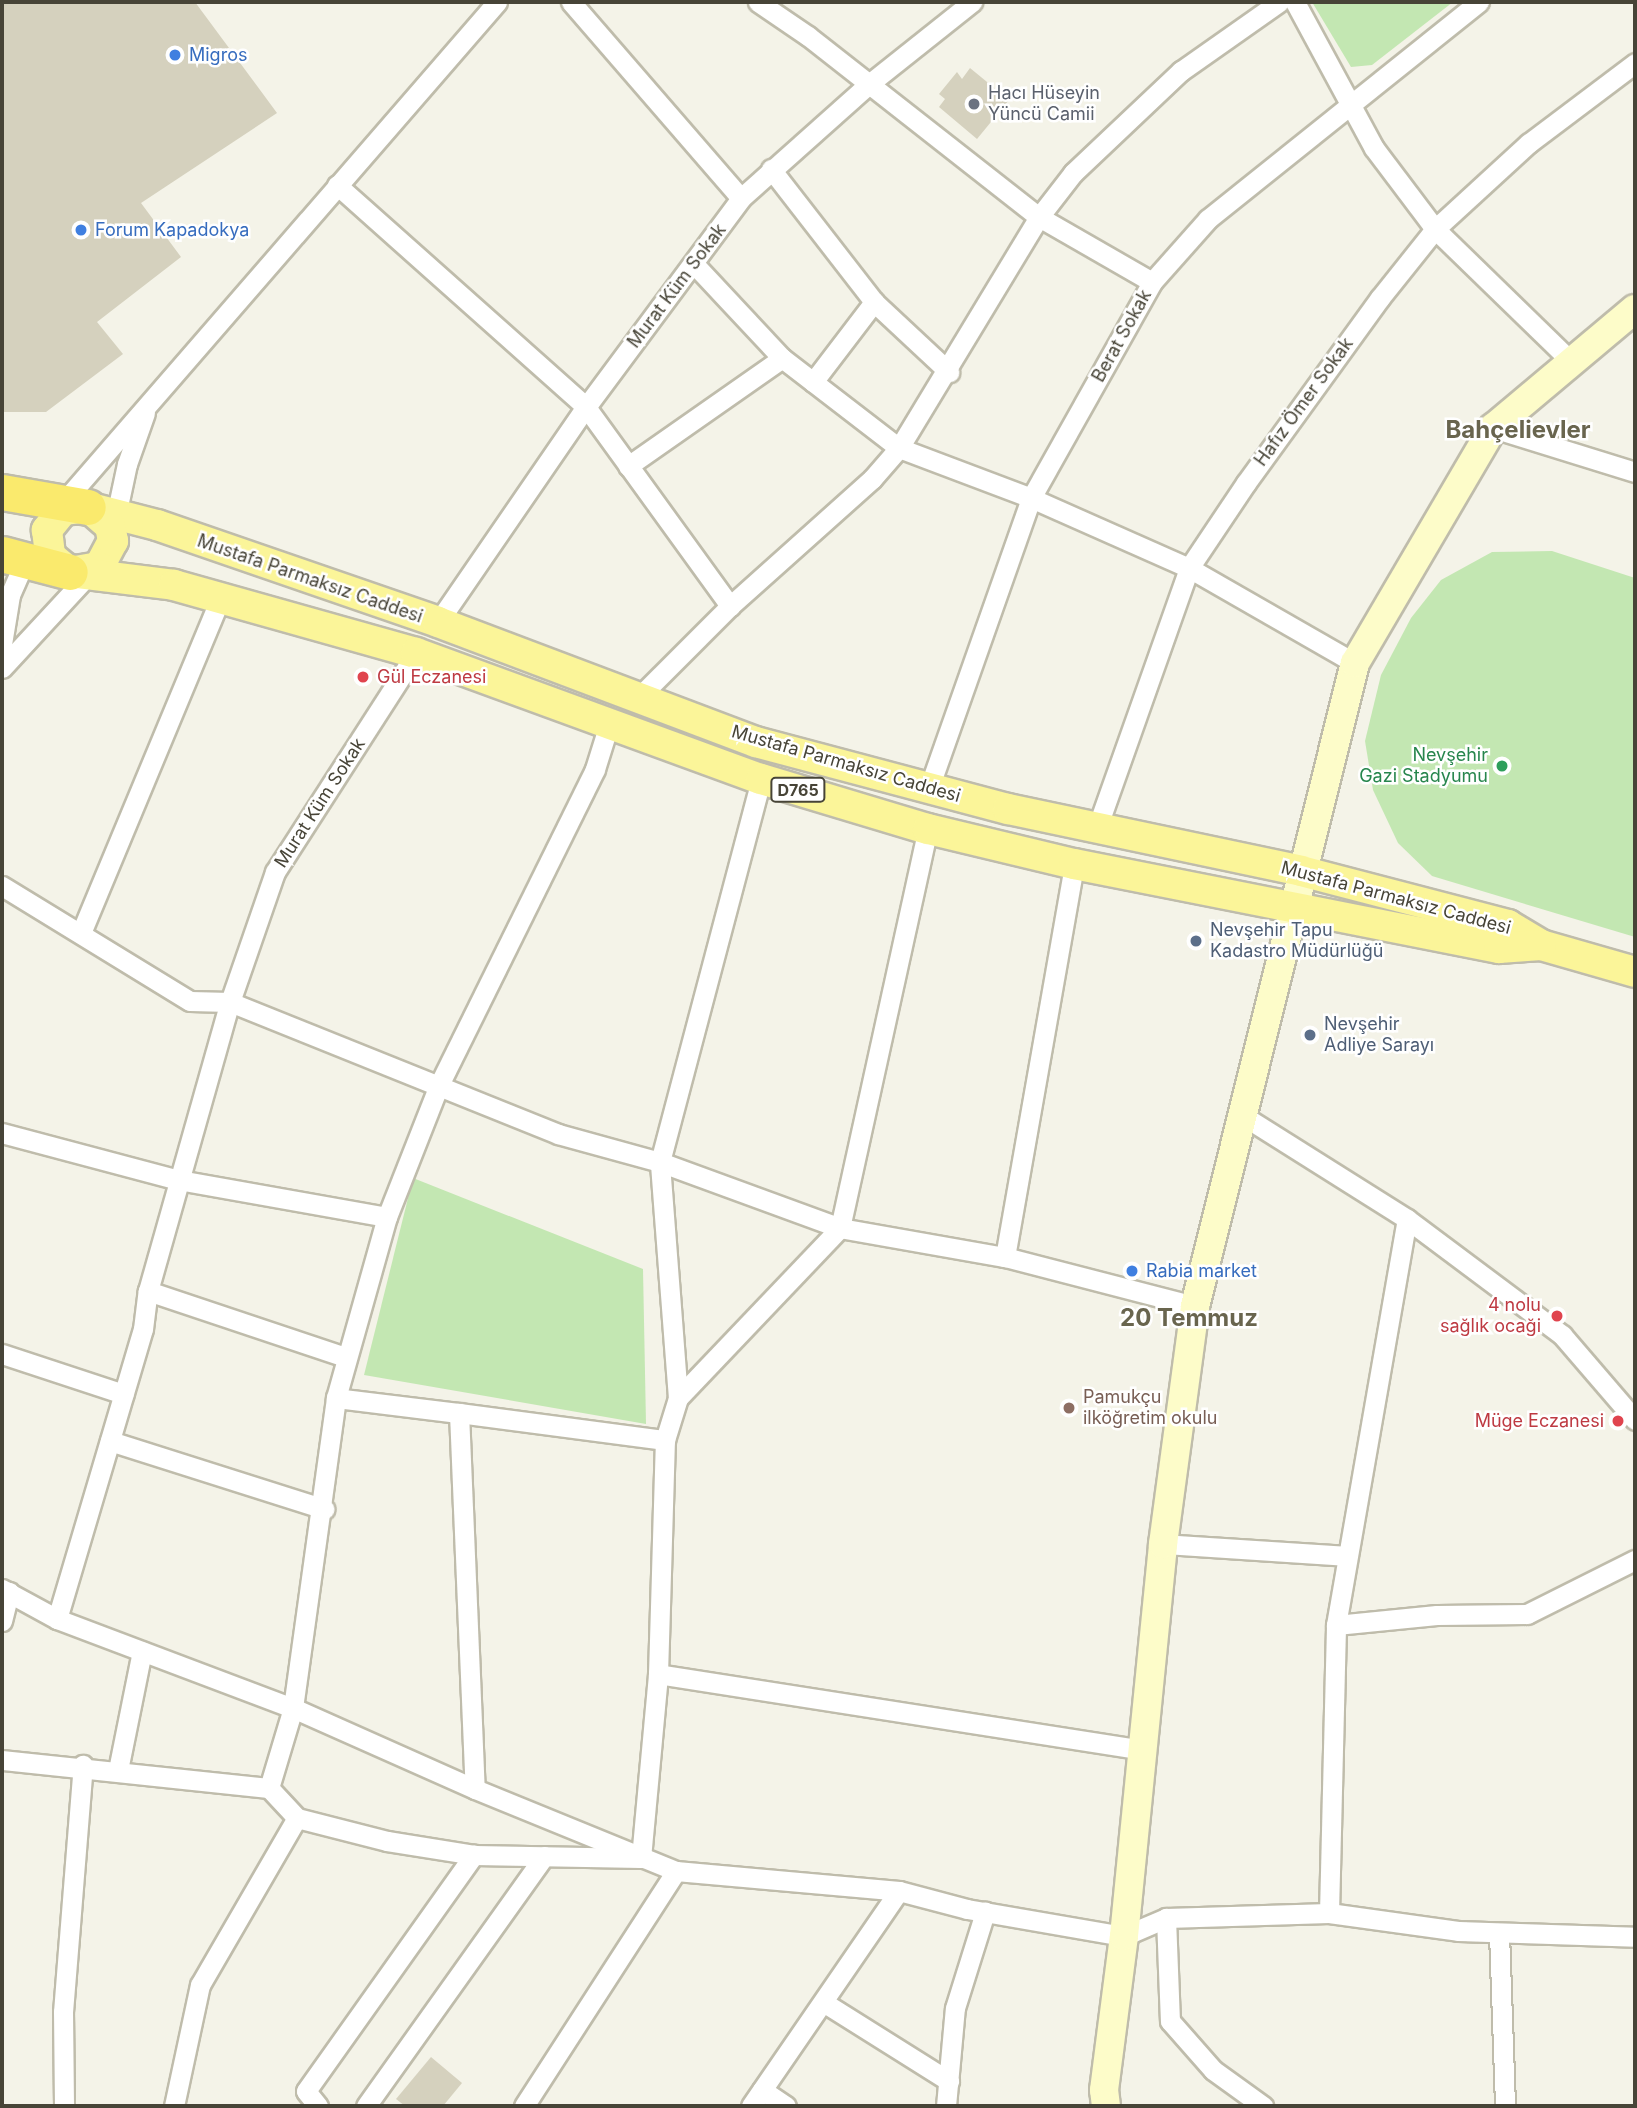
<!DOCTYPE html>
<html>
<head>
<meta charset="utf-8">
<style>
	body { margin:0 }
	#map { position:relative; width:1637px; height:2108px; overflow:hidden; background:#f4f3e8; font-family:Inter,sans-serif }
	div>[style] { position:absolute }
	.green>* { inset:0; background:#c3e7b2 }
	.building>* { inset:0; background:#d5d1be }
	.roads { filter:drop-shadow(2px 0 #bfbcab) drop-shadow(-2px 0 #bfbcab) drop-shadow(0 2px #bfbcab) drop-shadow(0 -2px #bfbcab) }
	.street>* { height:19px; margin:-9.5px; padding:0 9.5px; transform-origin:9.5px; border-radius:9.5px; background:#fff }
	.secondary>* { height:28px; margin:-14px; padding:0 14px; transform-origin:14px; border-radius:14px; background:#fdfcc9 }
	.primary>* { height:30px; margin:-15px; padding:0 15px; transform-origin:15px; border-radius:15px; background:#fbf599 }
	.highway>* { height:35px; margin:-17.5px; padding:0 17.5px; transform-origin:17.5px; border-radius:17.5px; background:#faea6d }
	.dots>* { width:19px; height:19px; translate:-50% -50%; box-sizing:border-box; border:4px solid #fff; border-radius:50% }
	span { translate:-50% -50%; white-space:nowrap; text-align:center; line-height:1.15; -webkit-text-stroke:5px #fff; paint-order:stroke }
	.shield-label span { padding:2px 5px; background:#fff; border:2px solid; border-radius:5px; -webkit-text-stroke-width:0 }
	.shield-label { font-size:16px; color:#474437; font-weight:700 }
	.shop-label { font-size:18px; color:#366cbe }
	.left { translate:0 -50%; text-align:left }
	.worship-label { font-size:18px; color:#5b616d }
	.street-label { font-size:18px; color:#474437 }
	.health-label { font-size:18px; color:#be3a42 }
	.right { translate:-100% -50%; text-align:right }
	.leisure-label { font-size:18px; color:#27864d }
	.service-label { font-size:18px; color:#4e5e75 }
	.education-label { font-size:18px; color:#785e54 }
	.district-label { font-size:24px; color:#69654e; font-weight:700 }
	.frame { position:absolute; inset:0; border:4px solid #474437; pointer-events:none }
</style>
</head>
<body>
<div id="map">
	<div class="green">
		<div style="clip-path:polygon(1312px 2px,1453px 2px,1372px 65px,1351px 67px)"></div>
		<div style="clip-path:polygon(1552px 551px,1635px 578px,1635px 937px,1432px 876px,1398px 843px,1373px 790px,1365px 741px,1381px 675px,1411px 618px,1441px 580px,1492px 552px)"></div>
		<div style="clip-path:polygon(413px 1178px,643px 1269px,646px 1424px,364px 1375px)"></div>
	</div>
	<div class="building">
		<div style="clip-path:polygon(2px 2px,195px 2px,277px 113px,141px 203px,181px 257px,97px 322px,123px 354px,46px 412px,2px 412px)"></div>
		<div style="clip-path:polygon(970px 68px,1009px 100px,977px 139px,939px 107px,945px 99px,939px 94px,957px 72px,962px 79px)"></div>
		<div style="clip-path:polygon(431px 2057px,462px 2083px,443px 2106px,405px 2106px,396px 2099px)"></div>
	</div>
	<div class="roads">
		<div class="street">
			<div style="left:571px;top:2px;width:259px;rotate:49.1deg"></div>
			<div style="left:758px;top:2px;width:60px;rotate:34.2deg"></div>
			<div style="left:808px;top:36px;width:293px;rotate:38.1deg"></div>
			<div style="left:1039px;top:217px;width:130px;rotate:29.9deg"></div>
			<div style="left:1295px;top:2px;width:166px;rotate:61.6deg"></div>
			<div style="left:1374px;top:148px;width:101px;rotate:53deg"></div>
			<div style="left:1435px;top:229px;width:191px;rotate:44.2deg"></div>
			<div style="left:771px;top:169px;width:168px;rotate:52.2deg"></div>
			<div style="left:874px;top:302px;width:103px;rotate:43deg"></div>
			<div style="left:337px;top:185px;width:334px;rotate:41.7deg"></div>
			<div style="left:586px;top:407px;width:246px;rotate:54.1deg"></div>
			<div style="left:694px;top:264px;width:129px;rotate:46.9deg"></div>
			<div style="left:782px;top:358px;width:148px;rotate:37.6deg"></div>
			<div style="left:899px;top:448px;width:141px;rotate:20.7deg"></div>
			<div style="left:1031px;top:498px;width:173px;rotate:23.9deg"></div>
			<div style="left:1189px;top:568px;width:191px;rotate:29.8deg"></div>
			<div style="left:813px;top:382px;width:101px;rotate:-52.7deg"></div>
			<div style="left:1493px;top:428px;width:149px;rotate:17.2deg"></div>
			<div style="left:628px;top:466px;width:188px;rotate:-35deg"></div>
			<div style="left:60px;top:506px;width:667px;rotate:-49.07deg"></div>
			<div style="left:114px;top:525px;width:62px;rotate:-78deg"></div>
			<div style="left:127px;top:464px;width:54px;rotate:-70.6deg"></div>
			<div style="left:438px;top:622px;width:261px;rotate:-55.5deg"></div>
			<div style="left:586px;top:407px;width:260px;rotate:-53.4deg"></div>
			<div style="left:741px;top:198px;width:171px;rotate:-41.7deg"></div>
			<div style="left:869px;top:84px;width:132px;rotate:-38.5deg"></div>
			<div style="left:2px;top:644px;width:50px;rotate:-80.7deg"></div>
			<div style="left:10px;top:595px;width:45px;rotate:-66.3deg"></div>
			<div style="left:2px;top:668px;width:131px;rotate:-47.2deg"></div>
			<div style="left:638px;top:698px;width:130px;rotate:-45deg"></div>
			<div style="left:730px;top:606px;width:191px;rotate:-41.8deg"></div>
			<div style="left:872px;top:479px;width:41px;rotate:-48.9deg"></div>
			<div style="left:899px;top:448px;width:270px;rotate:-58.8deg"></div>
			<div style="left:1039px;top:217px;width:56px;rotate:-52.3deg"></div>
			<div style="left:1073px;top:173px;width:149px;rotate:-43.4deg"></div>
			<div style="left:1181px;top:71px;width:120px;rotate:-35.1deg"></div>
			<div style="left:929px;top:788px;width:307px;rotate:-70.6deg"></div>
			<div style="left:1031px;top:498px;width:248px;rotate:-60.7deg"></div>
			<div style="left:1152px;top:282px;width:84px;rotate:-48.4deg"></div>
			<div style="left:1208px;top:219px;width:347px;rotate:-38.7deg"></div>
			<div style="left:1097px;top:828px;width:276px;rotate:-70.5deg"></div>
			<div style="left:1189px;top:568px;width:102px;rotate:-56.2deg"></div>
			<div style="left:1246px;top:483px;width:228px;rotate:-54.1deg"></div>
			<div style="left:1380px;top:298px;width:88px;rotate:-51.4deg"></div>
			<div style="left:1435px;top:229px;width:127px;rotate:-42.5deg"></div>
			<div style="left:1529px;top:143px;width:133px;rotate:-37deg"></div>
			<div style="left:2px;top:886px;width:220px;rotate:31.5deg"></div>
			<div style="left:190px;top:1001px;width:40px;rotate:1.4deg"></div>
			<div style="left:230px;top:1002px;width:354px;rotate:21.9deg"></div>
			<div style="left:558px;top:1134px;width:106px;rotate:15.4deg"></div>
			<div style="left:660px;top:1162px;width:192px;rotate:20.1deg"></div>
			<div style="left:840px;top:1228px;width:168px;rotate:10deg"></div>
			<div style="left:1005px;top:1257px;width:196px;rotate:14.5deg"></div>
			<div style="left:81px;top:933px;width:365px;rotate:-67.4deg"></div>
			<div style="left:1242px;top:1115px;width:195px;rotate:32.2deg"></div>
			<div style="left:1407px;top:1219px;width:194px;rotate:36.8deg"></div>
			<div style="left:1562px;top:1335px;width:112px;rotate:49.3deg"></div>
			<div style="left:2px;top:1133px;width:183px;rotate:14.9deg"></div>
			<div style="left:179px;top:1180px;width:211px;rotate:10.1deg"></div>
			<div style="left:1005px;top:1257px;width:399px;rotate:-80deg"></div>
			<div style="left:148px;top:1291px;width:208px;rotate:18.5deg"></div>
			<div style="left:2px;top:1354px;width:128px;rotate:18.2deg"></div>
			<div style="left:336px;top:1398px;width:124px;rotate:7deg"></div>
			<div style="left:459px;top:1413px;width:376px;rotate:87.6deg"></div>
			<div style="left:678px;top:1398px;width:235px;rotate:-46.4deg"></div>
			<div style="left:840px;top:1228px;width:409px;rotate:-77.6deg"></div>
			<div style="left:459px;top:1413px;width:208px;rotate:7.5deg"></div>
			<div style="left:110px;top:1441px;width:225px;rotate:17.6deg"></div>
			<div style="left:1163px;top:1544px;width:184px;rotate:3.7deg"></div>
			<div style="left:2px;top:1589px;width:63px;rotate:28.6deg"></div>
			<div style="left:57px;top:1619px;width:252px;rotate:20.7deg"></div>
			<div style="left:293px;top:1708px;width:199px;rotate:24deg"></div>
			<div style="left:475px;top:1789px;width:217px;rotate:22.2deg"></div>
			<div style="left:676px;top:1871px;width:224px;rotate:5.1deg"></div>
			<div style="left:899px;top:1891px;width:70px;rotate:14.8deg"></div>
			<div style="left:967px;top:1909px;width:159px;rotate:9.8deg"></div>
			<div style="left:1124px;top:1936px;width:46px;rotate:-23.2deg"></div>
			<div style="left:1166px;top:1918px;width:163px;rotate:-1.8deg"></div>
			<div style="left:1329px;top:1913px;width:130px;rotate:7.9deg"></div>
			<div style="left:1458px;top:1931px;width:177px;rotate:1.9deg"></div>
			<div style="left:57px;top:1619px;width:302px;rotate:-73.5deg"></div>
			<div style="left:143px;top:1329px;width:38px;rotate:-83deg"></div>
			<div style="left:148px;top:1291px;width:300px;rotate:-74.2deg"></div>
			<div style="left:230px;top:1002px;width:138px;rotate:-70.9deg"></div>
			<div style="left:275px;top:872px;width:260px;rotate:-57.2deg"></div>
			<div style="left:2px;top:1621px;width:30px;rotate:-76deg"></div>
			<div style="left:1336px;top:1625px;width:101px;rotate:-5.7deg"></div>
			<div style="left:1437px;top:1615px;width:90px;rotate:-0.6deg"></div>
			<div style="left:1527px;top:1614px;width:121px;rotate:-26.6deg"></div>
			<div style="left:658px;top:1674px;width:234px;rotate:-88.3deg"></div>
			<div style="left:665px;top:1440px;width:44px;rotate:-72.8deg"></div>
			<div style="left:678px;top:1398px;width:237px;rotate:-94.4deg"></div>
			<div style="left:660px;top:1162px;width:396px;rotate:-75.2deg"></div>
			<div style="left:2px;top:1760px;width:268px;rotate:6deg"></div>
			<div style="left:118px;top:1770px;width:121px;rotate:-78.6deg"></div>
			<div style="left:297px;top:1818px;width:93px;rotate:14.3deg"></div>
			<div style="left:387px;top:1841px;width:88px;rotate:9.1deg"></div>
			<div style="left:474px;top:1855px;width:167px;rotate:1deg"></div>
			<div style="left:641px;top:1858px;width:185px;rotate:-84.7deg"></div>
			<div style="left:658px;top:1674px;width:491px;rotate:8.9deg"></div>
			<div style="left:1329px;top:1913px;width:288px;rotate:-88.6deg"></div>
			<div style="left:1336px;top:1625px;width:412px;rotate:-80.1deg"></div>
			<div style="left:1166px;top:1918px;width:103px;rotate:87.8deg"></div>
			<div style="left:1170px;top:2021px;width:65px;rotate:48.7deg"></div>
			<div style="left:1213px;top:2070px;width:62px;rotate:35.8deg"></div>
			<div style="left:1499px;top:1933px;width:173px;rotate:88deg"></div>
			<div style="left:823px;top:2002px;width:149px;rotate:32.1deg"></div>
			<div style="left:762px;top:2090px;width:29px;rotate:34deg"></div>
			<div style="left:64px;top:2106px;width:94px;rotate:-90.6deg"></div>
			<div style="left:63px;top:2012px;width:248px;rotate:-85.4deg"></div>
			<div style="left:174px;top:2106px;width:124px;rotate:-77.9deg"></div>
			<div style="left:200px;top:1985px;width:193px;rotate:-59.9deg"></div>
			<div style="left:297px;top:1818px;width:41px;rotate:-133deg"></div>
			<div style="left:269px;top:1788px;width:84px;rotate:-73.3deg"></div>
			<div style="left:293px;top:1708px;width:313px;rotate:-82.1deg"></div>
			<div style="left:336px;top:1398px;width:188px;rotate:-74.3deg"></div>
			<div style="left:387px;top:1217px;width:142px;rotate:-68.5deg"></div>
			<div style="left:439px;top:1085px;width:352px;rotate:-63.7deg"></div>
			<div style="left:595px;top:769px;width:47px;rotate:-72.7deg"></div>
			<div style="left:318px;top:2106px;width:19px;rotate:-129deg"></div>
			<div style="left:306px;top:2091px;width:290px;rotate:-54.6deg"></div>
			<div style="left:366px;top:2106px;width:307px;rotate:-54.5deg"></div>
			<div style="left:524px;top:2106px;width:280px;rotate:-57.1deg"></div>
			<div style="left:751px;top:2106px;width:261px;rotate:-55.5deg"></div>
			<div style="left:946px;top:2106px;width:98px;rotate:-84.8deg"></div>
			<div style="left:955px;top:2008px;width:101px;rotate:-72.6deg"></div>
		</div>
		<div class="secondary">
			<div style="left:1106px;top:2106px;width:16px;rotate:-97deg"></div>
			<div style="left:1104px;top:2090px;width:155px;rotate:-82.6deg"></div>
			<div style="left:1124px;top:1936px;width:394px;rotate:-84.3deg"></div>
			<div style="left:1163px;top:1544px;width:240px;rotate:-82.3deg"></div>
			<div style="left:1195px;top:1306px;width:663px;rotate:-76.03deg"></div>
			<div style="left:1355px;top:663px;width:273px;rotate:-59.6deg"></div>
			<div style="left:1493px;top:428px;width:185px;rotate:-40deg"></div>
		</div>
		<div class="primary">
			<div style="left:91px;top:508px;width:68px;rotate:14.4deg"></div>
			<div style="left:157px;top:525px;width:297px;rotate:19deg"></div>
			<div style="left:438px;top:622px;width:340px;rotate:20.7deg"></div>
			<div style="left:756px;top:742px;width:261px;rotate:14.9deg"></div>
			<div style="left:1008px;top:809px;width:299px;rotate:11.9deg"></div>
			<div style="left:1301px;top:871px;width:214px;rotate:14.6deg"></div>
			<div style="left:1508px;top:925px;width:39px;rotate:31deg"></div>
			<div style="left:1541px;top:945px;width:98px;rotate:16deg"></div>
			<div style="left:70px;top:572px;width:29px;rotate:-10deg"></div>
			<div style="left:99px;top:567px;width:30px;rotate:-62deg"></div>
			<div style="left:113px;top:541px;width:15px;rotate:-101deg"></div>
			<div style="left:110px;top:526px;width:29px;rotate:-139deg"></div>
			<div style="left:88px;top:507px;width:25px;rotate:173deg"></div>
			<div style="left:63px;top:510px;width:26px;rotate:129deg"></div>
			<div style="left:47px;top:530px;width:26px;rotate:83deg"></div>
			<div style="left:50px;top:556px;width:26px;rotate:39deg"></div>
			<div style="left:70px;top:572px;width:105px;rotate:7.1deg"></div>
			<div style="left:174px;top:585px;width:251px;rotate:15.7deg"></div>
			<div style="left:416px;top:653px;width:367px;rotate:20.1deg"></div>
			<div style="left:761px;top:779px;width:174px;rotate:16.7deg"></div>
			<div style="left:928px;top:829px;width:150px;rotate:13.5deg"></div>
			<div style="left:1074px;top:864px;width:433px;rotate:11.2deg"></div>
			<div style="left:1499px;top:948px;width:42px;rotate:-4.1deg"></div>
		</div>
		<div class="highway">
			<div style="left:2px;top:492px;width:87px;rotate:9.9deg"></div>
			<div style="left:2px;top:554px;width:70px;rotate:14.8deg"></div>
		</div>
	</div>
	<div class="dots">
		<div style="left:175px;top:55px;background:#3f7fe0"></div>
		<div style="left:974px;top:104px;background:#6b7280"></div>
		<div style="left:81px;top:230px;background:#3f7fe0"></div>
		<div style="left:363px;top:677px;background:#e0444e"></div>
		<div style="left:1502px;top:766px;background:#2e9e5b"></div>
		<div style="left:1196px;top:941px;background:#5c6f8a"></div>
		<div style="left:1310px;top:1035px;background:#5c6f8a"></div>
		<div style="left:1132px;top:1271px;background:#3f7fe0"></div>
		<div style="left:1557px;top:1316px;background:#e0444e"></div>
		<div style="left:1069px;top:1408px;background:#8d6e63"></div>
		<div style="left:1618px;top:1421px;background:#e0444e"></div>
	</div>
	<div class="shield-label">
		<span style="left:798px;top:790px">D765</span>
	</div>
	<div class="shop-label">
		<span class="left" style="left:189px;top:55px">Migros</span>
		<span class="left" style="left:95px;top:230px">Forum Kapadokya</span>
		<span class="left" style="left:1146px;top:1271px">Rabia market</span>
	</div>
	<div class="worship-label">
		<span class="left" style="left:988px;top:104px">Hacı Hüseyin<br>Yüncü Camii</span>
	</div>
	<div class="street-label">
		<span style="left:677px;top:286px;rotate:-53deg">Murat Küm Sokak</span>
		<span style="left:1122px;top:336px;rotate:-61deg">Berat Sokak</span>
		<span style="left:1304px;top:402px;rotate:-54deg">Hafız Ömer Sokak</span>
		<span style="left:310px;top:579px;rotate:19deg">Mustafa Parmaksız Caddesi</span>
		<span style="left:846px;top:764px;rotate:16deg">Mustafa Parmaksız Caddesi</span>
		<span style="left:320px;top:803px;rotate:-57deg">Murat Küm Sokak</span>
		<span style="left:1396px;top:898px;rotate:15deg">Mustafa Parmaksız Caddesi</span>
	</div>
	<div class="health-label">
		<span class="left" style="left:377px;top:677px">Gül Eczanesi</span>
		<span class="right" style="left:1541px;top:1316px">4 nolu<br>sağlık ocaği</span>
		<span class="right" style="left:1604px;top:1421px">Müge Eczanesi</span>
	</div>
	<div class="leisure-label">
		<span class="right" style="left:1488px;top:766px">Nevşehir<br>Gazi Stadyumu</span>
	</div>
	<div class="service-label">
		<span class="left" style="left:1210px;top:941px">Nevşehir Tapu<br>Kadastro Müdürlüğü</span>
		<span class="left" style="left:1324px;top:1035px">Nevşehir<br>Adliye Sarayı</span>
	</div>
	<div class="education-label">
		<span class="left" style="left:1083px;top:1408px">Pamukçu<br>ilköğretim okulu</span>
	</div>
	<div class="district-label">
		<span style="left:1518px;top:430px">Bahçelievler</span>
		<span style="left:1189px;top:1318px">20 Temmuz</span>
	</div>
	<div class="frame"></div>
</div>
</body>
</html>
